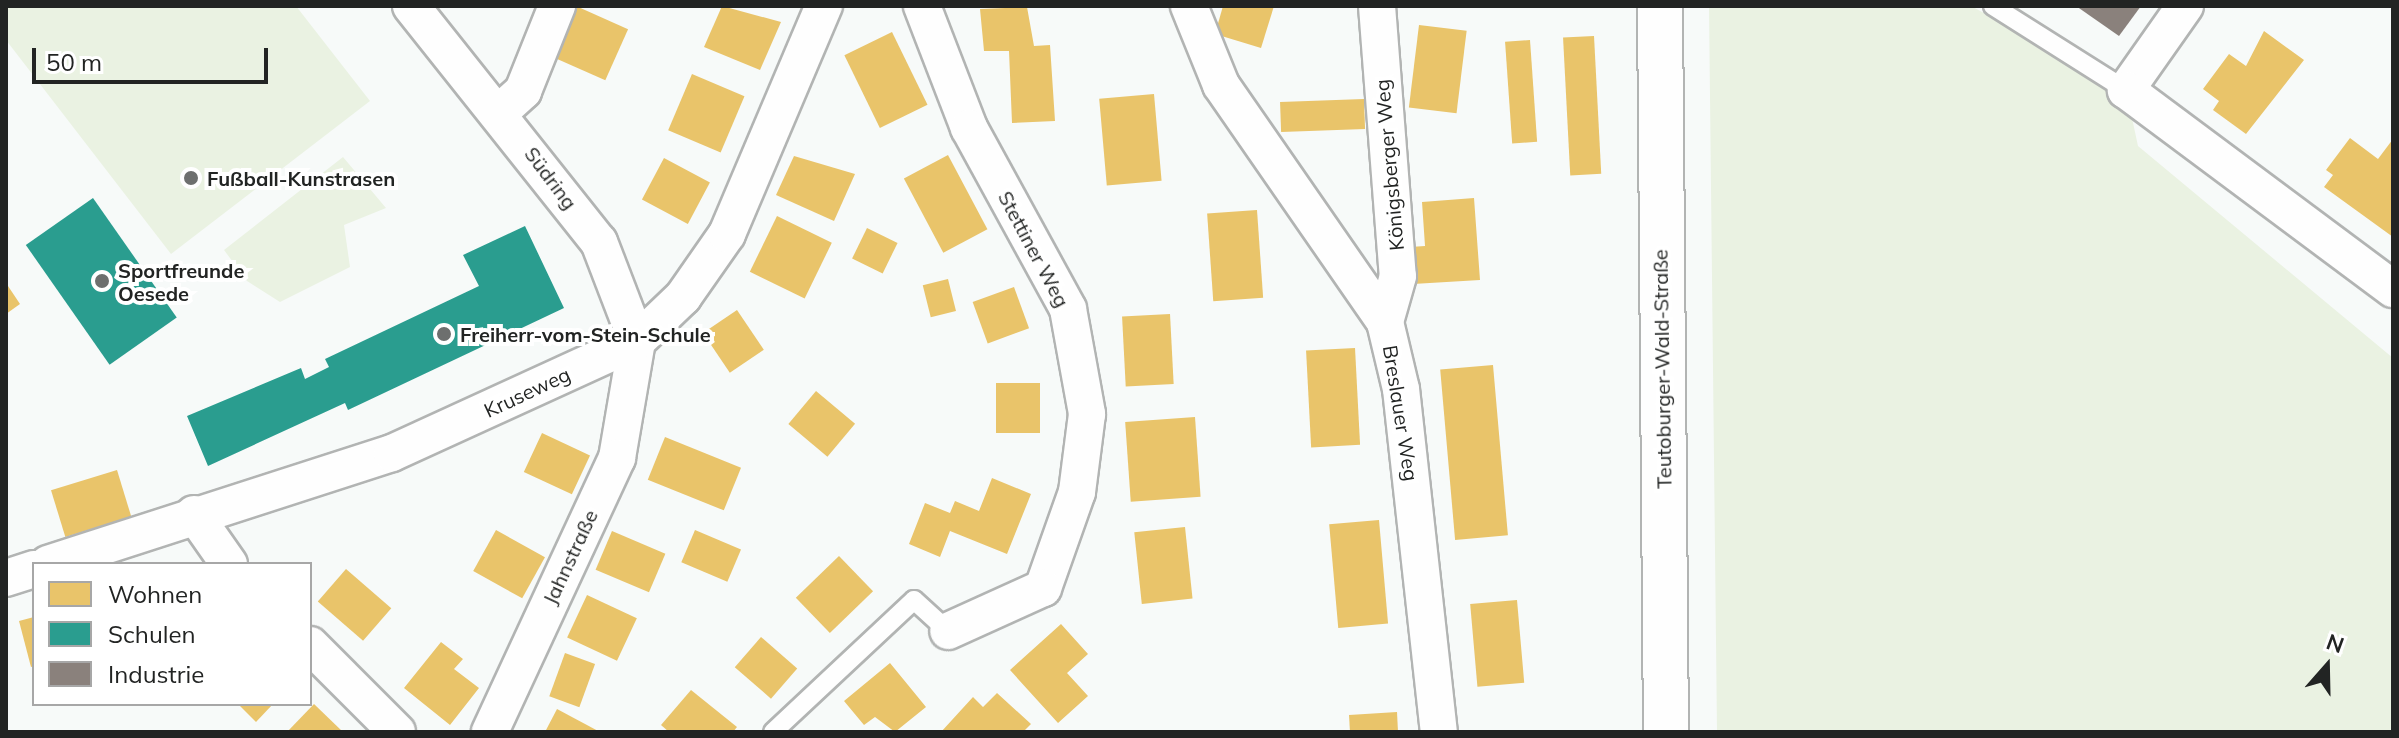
<!DOCTYPE html>
<html>
<head>
<meta charset="utf-8">
<style>
	body { margin:0 }
	#map { position:relative; width:2399px; height:738px; overflow:hidden; background:#f7faf9; font-family:Mulish,sans-serif }
	div>[style] { position:absolute }
	.green>* { inset:0; background:#eaf2e2 }
	.homes>* { inset:0; background:#e9c46a; transform-origin:0 0 }
	.schools>* { inset:0; background:#2a9d8f; transform-origin:0 0 }
	.industry>* { inset:0; background:#8a817c }
	.roads { filter:drop-shadow(2px 0 #b2b4b3) drop-shadow(-2px 0 #b2b4b3) drop-shadow(0 2px #b2b4b3) drop-shadow(0 -2px #b2b4b3) }
	.service>* { height:18px; margin:-9px; padding:0 9px; transform-origin:9px; border-radius:9px; background:#fefefe }
	.minor>* { height:36px; margin:-18px; padding:0 18px; transform-origin:18px; border-radius:18px; background:#fefefe }
	.primary>* { height:44px; margin:-22px; padding:0 22px; transform-origin:22px; border-radius:22px; background:#fefefe }
	.dots>* { width:22px; height:22px; translate:-50% -50%; box-sizing:border-box; border:4px solid #fff; border-radius:50% }
	span { translate:-50% -50%; white-space:nowrap; text-align:center; line-height:1.15; -webkit-text-stroke:8px #fff; paint-order:stroke }
	.street-label { font-size:20px; color:#222423 }
	.poi-label { font-size:20px; color:#222423; font-weight:700 }
	.left { translate:0 -50%; text-align:left }
	.frame { position:absolute; inset:0; border:8px solid #222423; pointer-events:none }
	.legend { position:absolute; left:32px; top:562px; width:280px; height:144px; box-sizing:border-box; background:#fff; border:2px solid #a7a7a7; margin:0; padding:10px 14px; list-style:none; font-size:24px; color:#222423 }
	.legend li { display:flex; align-items:center; gap:16px; height:40px }
	.legend b { width:40px; border:2px solid #a7a7a7 }
	.north { position:absolute; left:2287px; top:626px; width:80px; height:80px; -webkit-text-stroke:6px #fff; paint-order:stroke; rotate:20deg; font-size:22px; font-weight:700; line-height:32px; text-align:center; color:#222423 }
	.north::after { content:''; display:block; margin:auto; width:28px; height:36px; background:#222423; clip-path:polygon(50% 0,100% 100%,50% 72%,0 100%) }
	.scale { position:absolute; left:32px; top:48px; width:236px; height:36px; box-sizing:border-box; border:4px solid #222423; border-top:0; padding-left:10px; font-size:24px; line-height:28px; white-space:nowrap; color:#222423; -webkit-text-stroke:6px #fff; paint-order:stroke }
</style>
</head>
<body>
<div id="map">
	<div class="green">
		<div style="clip-path:polygon(6px 6px,296px 6px,370px 101px,171px 254px,6px 40px)"></div>
		<div style="clip-path:polygon(1709px 6px,1971px 6px,2126px 90px,2138px 146px,2393px 358px,2393px 732px,1717px 732px)"></div>
		<div style="clip-path:polygon(343px 157px,386px 208px,344px 225px,350px 267px,280px 302px,247px 281px,224px 250px)"></div>
	</div>
	<div class="homes">
		<div style="left:576px;top:6px;width:57px;height:56px;rotate:24deg"></div>
		<div style="clip-path:polygon(722px 6px,781px 22px,760px 70px,704px 47px)"></div>
		<div style="clip-path:polygon(1223px 6px,1274px 6px,1261px 48px,1215px 34px)"></div>
		<div style="clip-path:polygon(1027px 7px,1034px 46px,1050px 45px,1055px 121px,1012px 123px,1009px 51px,984px 51px,980px 9px)"></div>
		<div style="left:1419px;top:25px;width:48px;height:83px;rotate:7deg"></div>
		<div style="clip-path:polygon(2264px 31px,2304px 60px,2246px 134px,2213px 110px,2219px 101px,2203px 89px,2229px 54px,2246px 66px)"></div>
		<div style="left:892px;top:32px;width:81px;height:53px;rotate:64deg"></div>
		<div style="left:1594px;top:36px;width:138px;height:31px;rotate:87deg"></div>
		<div style="left:1530px;top:40px;width:102px;height:25px;rotate:86deg"></div>
		<div style="left:692px;top:74px;width:57px;height:61px;rotate:23deg"></div>
		<div style="left:1154px;top:94px;width:87px;height:55px;rotate:85deg"></div>
		<div style="left:1364px;top:99px;width:30px;height:84px;rotate:88deg"></div>
		<div style="clip-path:polygon(2350px 138px,2378px 159px,2393px 139px,2393px 237px,2324px 187px,2333px 175px,2326px 170px)"></div>
		<div style="left:948px;top:155px;width:84px;height:50px;rotate:62deg"></div>
		<div style="clip-path:polygon(794px 156px,855px 174px,834px 221px,776px 195px)"></div>
		<div style="left:664px;top:158px;width:52px;height:47px;rotate:28deg"></div>
		<div style="clip-path:polygon(1474px 198px,1480px 280px,1413px 284px,1410px 247px,1425px 246px,1422px 202px)"></div>
		<div style="left:1257px;top:210px;width:88px;height:50px;rotate:86deg"></div>
		<div style="left:777px;top:216px;width:61px;height:62px;rotate:26deg"></div>
		<div style="left:867px;top:228px;width:34px;height:34px;rotate:26deg"></div>
		<div style="left:948px;top:279px;width:33px;height:26px;rotate:76deg"></div>
		<div style="clip-path:polygon(6px 283px,20px 304px,6px 314px)"></div>
		<div style="left:1014px;top:287px;width:44px;height:44px;rotate:70deg"></div>
		<div style="left:737px;top:310px;width:48px;height:41px;rotate:56deg"></div>
		<div style="left:1170px;top:314px;width:70px;height:48px;rotate:87deg"></div>
		<div style="left:1355px;top:348px;width:97px;height:49px;rotate:87deg"></div>
		<div style="left:1493px;top:365px;width:171px;height:53px;rotate:85deg"></div>
		<div style="left:996px;top:383px;width:44px;height:50px"></div>
		<div style="left:816px;top:391px;width:51px;height:43px;rotate:40deg"></div>
		<div style="left:1195px;top:417px;width:80px;height:70px;rotate:86deg"></div>
		<div style="left:542px;top:433px;width:53px;height:43px;rotate:25deg"></div>
		<div style="left:665px;top:437px;width:82px;height:46px;rotate:22deg"></div>
		<div style="left:117px;top:470px;width:49px;height:69px;rotate:73deg"></div>
		<div style="clip-path:polygon(992px 478px,1031px 494px,1007px 554px,950px 531px,940px 557px,909px 544px,925px 503px,950px 513px,955px 501px,979px 511px)"></div>
		<div style="left:1379px;top:520px;width:104px;height:50px;rotate:85deg"></div>
		<div style="left:1185px;top:527px;width:72px;height:51px;rotate:84deg"></div>
		<div style="left:496px;top:530px;width:56px;height:47px;rotate:29deg"></div>
		<div style="left:695px;top:530px;width:50px;height:35px;rotate:23deg"></div>
		<div style="left:612px;top:531px;width:58px;height:42px;rotate:23deg"></div>
		<div style="left:839px;top:556px;width:49px;height:60px;rotate:46deg"></div>
		<div style="left:346px;top:569px;width:60px;height:43px;rotate:41deg"></div>
		<div style="left:587px;top:595px;width:55px;height:47px;rotate:25deg"></div>
		<div style="left:1517px;top:600px;width:83px;height:47px;rotate:85deg"></div>
		<div style="clip-path:polygon(34px 617px,34px 666px,31px 667px,19px 621px)"></div>
		<div style="clip-path:polygon(1061px 624px,1088px 654px,1067px 673px,1088px 696px,1058px 723px,1010px 670px)"></div>
		<div style="left:761px;top:637px;width:48px;height:40px;rotate:41deg"></div>
		<div style="clip-path:polygon(441px 642px,463px 659px,454px 669px,479px 688px,450px 725px,404px 688px)"></div>
		<div style="left:565px;top:653px;width:32px;height:46px;rotate:20deg"></div>
		<div style="clip-path:polygon(890px 663px,926px 707px,895px 732px,875px 717px,864px 725px,844px 701px)"></div>
		<div style="clip-path:polygon(691px 690px,737px 727px,733px 732px,669px 732px,661px 725px)"></div>
		<div style="clip-path:polygon(997px 693px,1031px 724px,1023px 732px,941px 732px,973px 697px,983px 707px)"></div>
		<div style="clip-path:polygon(238px 704px,273px 704px,256px 722px)"></div>
		<div style="clip-path:polygon(314px 704px,343px 732px,287px 732px)"></div>
		<div style="clip-path:polygon(557px 709px,600px 732px,545px 732px)"></div>
		<div style="clip-path:polygon(1397px 712px,1398px 732px,1350px 732px,1349px 715px)"></div>
	</div>
	<div class="schools">
		<div style="left:93px;top:198px;width:146px;height:82px;rotate:55deg"></div>
		<div style="clip-path:polygon(525px 226px,564px 308px,348px 410px,345px 403px,208px 466px,187px 416px,301px 368px,305px 379px,329px 367px,325px 359px,479px 286px,463px 255px)"></div>
	</div>
	<div class="industry">
		<div style="clip-path:polygon(2076px 6px,2141px 6px,2119px 36px)"></div>
	</div>
	<div class="roads">
		<div class="service">
			<div style="left:1993px;top:6px;width:157px;rotate:32.3deg"></div>
			<div style="left:773px;top:732px;width:193px;rotate:-43.1deg"></div>
			<div style="left:914px;top:600px;width:46px;rotate:42.4deg"></div>
		</div>
		<div class="minor">
			<div style="left:411px;top:6px;width:302px;rotate:51.5deg"></div>
			<div style="left:599px;top:242px;width:106px;rotate:69deg"></div>
			<div style="left:637px;top:341px;width:119px;rotate:99.7deg"></div>
			<div style="left:617px;top:458px;width:302px;rotate:114.9deg"></div>
			<div style="left:922px;top:6px;width:131px;rotate:68.9deg"></div>
			<div style="left:969px;top:128px;width:206px;rotate:61.3deg"></div>
			<div style="left:1068px;top:309px;width:107px;rotate:79.7deg"></div>
			<div style="left:1087px;top:414px;width:79px;rotate:97.3deg"></div>
			<div style="left:1077px;top:492px;width:102px;rotate:109.5deg"></div>
			<div style="left:1043px;top:588px;width:104px;rotate:155.6deg"></div>
			<div style="left:1189px;top:6px;width:85px;rotate:67.9deg"></div>
			<div style="left:1221px;top:85px;width:288px;rotate:55.3deg"></div>
			<div style="left:1385px;top:322px;width:69px;rotate:76.6deg"></div>
			<div style="left:1401px;top:389px;width:345px;rotate:83.7deg"></div>
			<div style="left:1377px;top:6px;width:271px;rotate:85.6deg"></div>
			<div style="left:1398px;top:276px;width:48px;rotate:105.8deg"></div>
			<div style="left:2185px;top:6px;width:103px;rotate:125.1deg"></div>
			<div style="left:2126px;top:90px;width:333px;rotate:36.7deg"></div>
			<div style="left:501px;top:111px;width:30px;rotate:-42deg"></div>
			<div style="left:523px;top:91px;width:92px;rotate:-68.2deg"></div>
			<div style="left:194px;top:514px;width:61px;rotate:55deg"></div>
			<div style="left:48px;top:564px;width:361px;rotate:-17.9deg"></div>
			<div style="left:392px;top:453px;width:269px;rotate:-24.6deg"></div>
			<div style="left:637px;top:341px;width:64px;rotate:-43.7deg"></div>
			<div style="left:683px;top:297px;width:77px;rotate:-55.1deg"></div>
			<div style="left:727px;top:234px;width:248px;rotate:-67deg"></div>
			<div style="left:6px;top:578px;width:29px;rotate:-18deg"></div>
			<div style="left:310px;top:645px;width:123px;rotate:45deg"></div>
		</div>
		<div class="primary">
			<div style="left:1660px;top:6px;width:726px;rotate:89.53deg"></div>
		</div>
	</div>
	<div class="dots">
		<div style="left:191px;top:178px;background:#6d6f6e"></div>
		<div style="left:102px;top:281px;background:#6d6f6e"></div>
		<div style="left:444px;top:334px;background:#6d6f6e"></div>
	</div>
	<div class="street-label">
		<span style="left:1389px;top:165px;rotate:-95deg">Königsberger Weg</span>
		<span style="left:551px;top:178px;rotate:53deg">Südring</span>
		<span style="left:1034px;top:249px;rotate:62deg">Stettiner Weg</span>
		<span style="left:1662px;top:369px;rotate:-91deg">Teutoburger-Wald-Straße</span>
		<span style="left:527px;top:392px;rotate:-25deg">Kruseweg</span>
		<span style="left:1401px;top:413px;rotate:81deg">Breslauer Weg</span>
		<span style="left:570px;top:557px;rotate:-65deg">Jahnstraße</span>
	</div>
	<div class="poi-label">
		<span class="left" style="left:207px;top:178px">Fußball-Kunstrasen</span>
		<span class="left" style="left:118px;top:282px">Sportfreunde<br>Oesede</span>
		<span class="left" style="left:460px;top:334px">Freiherr-vom-Stein-Schule</span>
	</div>
	<div class="frame"></div>
	<ul class="legend">
	<li><b style="height:22px;background:#e9c46a"></b>Wohnen</li>
	<li><b style="height:22px;background:#2a9d8f"></b>Schulen</li>
	<li><b style="height:22px;background:#8a817c"></b>Industrie</li>
	</ul>
	<div class="north">N</div>
	<div class="scale">50 m</div>
</div>
</body>
</html>
